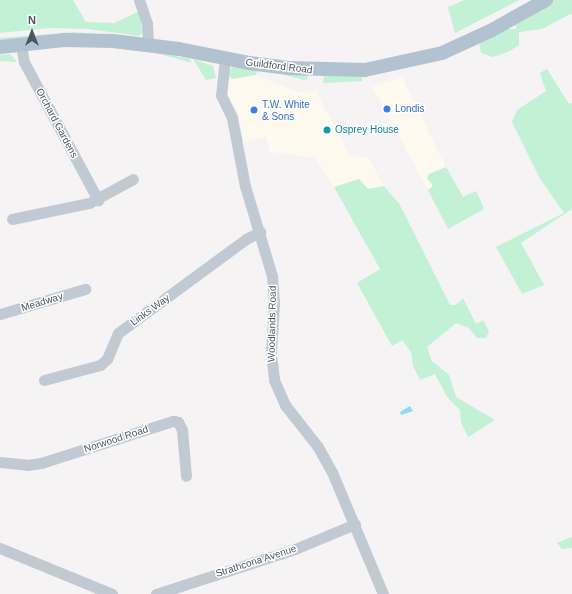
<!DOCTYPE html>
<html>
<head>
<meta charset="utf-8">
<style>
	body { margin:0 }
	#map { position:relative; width:572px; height:594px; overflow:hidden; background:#f5f3f3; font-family:Arial,sans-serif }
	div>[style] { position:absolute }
	.commercial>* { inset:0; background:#fdf9ef }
	.green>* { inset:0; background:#c3f1d5 }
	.water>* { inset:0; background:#90daee }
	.minor>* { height:11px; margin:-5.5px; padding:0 5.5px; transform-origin:5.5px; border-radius:5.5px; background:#c1cad2 }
	.major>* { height:14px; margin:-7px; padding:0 7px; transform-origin:7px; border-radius:7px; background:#b3c2d1 }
	.dots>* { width:11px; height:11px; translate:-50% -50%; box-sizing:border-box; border:2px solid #fff; border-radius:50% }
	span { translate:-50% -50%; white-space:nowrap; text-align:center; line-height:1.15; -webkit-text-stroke:3px #fff; paint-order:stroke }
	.street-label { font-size:10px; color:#4a5661 }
	.shop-label { font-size:10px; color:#366cbe }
	.left { translate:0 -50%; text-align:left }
	.culture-label { font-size:10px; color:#0d838f }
	.north { position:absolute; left:12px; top:12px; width:40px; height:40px; -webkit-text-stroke:3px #fff; paint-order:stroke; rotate:0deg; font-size:11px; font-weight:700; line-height:16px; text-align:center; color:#4a5661 }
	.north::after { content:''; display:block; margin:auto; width:14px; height:18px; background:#4a5661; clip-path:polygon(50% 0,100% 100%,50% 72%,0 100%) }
</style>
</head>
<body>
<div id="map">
	<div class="commercial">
		<div style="clip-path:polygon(256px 75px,298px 92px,316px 91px,350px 156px,368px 157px,384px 186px,368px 189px,359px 179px,334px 187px,315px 158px,270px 152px,266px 137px,244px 143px,237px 109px,227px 100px,224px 93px,227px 80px)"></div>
		<div style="clip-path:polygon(402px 77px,446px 167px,429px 174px,433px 187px,428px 190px,372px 87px)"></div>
	</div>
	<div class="green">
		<div style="clip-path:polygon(0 0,73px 0,86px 22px,114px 23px,140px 11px,142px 33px,139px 36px,88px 29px,50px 28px,0 33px)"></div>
		<div style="clip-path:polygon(464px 0,519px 0,455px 33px,448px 7px)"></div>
		<div style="clip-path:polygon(554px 0,572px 0,572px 13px,542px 29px,519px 32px,519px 45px,510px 51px,493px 57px,481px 53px,479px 42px,504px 29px,517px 29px,515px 24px)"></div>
		<div style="clip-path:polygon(73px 32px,137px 37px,0 42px,0 38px)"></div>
		<div style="clip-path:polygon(156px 53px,189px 58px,192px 63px)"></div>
		<div style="clip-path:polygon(10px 54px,17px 62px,0 61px,0 55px)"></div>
		<div style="clip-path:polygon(193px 59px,213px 66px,216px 78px,206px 80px)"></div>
		<div style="clip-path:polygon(236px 66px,257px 70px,256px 75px,232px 79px,228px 74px,232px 67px)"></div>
		<div style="clip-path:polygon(547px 69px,569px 104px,572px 103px,572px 209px,521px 243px,544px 285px,522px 294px,496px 247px,564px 213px,539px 177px,512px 122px,517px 110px,546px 91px,540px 73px)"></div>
		<div style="clip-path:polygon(278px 73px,306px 75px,308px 77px,307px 80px,303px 80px)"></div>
		<div style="clip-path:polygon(324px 75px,362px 75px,362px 81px,323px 83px)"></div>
		<div style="clip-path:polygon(446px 167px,463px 197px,476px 191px,484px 209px,448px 229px,428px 190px,433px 186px,427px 178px,429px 174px)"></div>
		<div style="clip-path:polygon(359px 179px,368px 189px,384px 186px,400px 205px,450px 305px,456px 305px,463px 298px,476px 324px,483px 320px,489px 331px,486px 338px,477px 338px,469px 328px,456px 323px,427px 347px,432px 361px,449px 375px,456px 397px,495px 420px,468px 437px,461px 422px,460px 410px,447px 397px,435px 374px,420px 380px,413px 366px,411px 352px,402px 340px,392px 346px,357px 283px,380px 269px,334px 187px)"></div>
		<div style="clip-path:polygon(572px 537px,572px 548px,562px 549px,557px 543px)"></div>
	</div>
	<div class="water">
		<div style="clip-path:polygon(410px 406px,413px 411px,401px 415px,400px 412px)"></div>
	</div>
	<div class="minor">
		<div style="left:139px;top:0;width:24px;rotate:71deg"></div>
		<div style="left:147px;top:23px;width:22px;rotate:87deg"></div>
		<div style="left:21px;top:44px;width:18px;rotate:81deg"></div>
		<div style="left:24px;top:62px;width:157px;rotate:61.8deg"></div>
		<div style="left:225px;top:58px;width:37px;rotate:96deg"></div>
		<div style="left:221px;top:95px;width:25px;rotate:64deg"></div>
		<div style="left:232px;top:118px;width:69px;rotate:79.2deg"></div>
		<div style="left:245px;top:186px;width:94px;rotate:73.3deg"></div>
		<div style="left:272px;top:276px;width:27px;rotate:86deg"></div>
		<div style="left:274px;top:303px;width:51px;rotate:93.4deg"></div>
		<div style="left:271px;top:354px;width:26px;rotate:83deg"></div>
		<div style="left:274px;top:380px;width:27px;rotate:66deg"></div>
		<div style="left:285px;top:405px;width:53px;rotate:51.8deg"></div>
		<div style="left:318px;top:447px;width:29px;rotate:61deg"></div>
		<div style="left:332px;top:472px;width:132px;rotate:67.3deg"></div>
		<div style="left:12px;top:219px;width:79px;rotate:-11.7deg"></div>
		<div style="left:89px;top:203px;width:50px;rotate:-28.6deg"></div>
		<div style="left:0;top:314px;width:89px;rotate:-16.4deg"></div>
		<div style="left:44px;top:380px;width:58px;rotate:-15deg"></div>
		<div style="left:100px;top:365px;width:9px;rotate:-41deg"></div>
		<div style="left:107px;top:359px;width:28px;rotate:-67deg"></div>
		<div style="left:118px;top:333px;width:159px;rotate:-36.3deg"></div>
		<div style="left:246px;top:239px;width:16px;rotate:-27deg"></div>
		<div style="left:0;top:462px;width:27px;rotate:6deg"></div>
		<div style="left:27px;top:465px;width:14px;rotate:-8deg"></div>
		<div style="left:41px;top:463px;width:139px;rotate:-17.7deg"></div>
		<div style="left:173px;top:421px;width:5px;rotate:11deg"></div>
		<div style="left:178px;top:422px;width:9px;rotate:63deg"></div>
		<div style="left:182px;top:430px;width:46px;rotate:85deg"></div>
		<div style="left:0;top:548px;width:121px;rotate:22.3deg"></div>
		<div style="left:156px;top:594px;width:146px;rotate:-17.9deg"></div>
		<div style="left:295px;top:549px;width:65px;rotate:-22.6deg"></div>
	</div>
	<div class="major">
		<div style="left:0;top:47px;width:64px;rotate:-6.2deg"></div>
		<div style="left:64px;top:40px;width:49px;rotate:1.2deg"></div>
		<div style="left:113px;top:41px;width:66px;rotate:6.9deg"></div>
		<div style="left:179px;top:49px;width:71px;rotate:11.3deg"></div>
		<div style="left:249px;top:63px;width:40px;rotate:7.1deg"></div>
		<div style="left:289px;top:68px;width:76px;rotate:1.5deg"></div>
		<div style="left:365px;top:70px;width:79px;rotate:-12.4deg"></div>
		<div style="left:442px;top:53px;width:55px;rotate:-24.7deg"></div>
		<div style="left:492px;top:30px;width:62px;rotate:-29.1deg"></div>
	</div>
	<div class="dots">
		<div style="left:387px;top:109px;background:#3f7fe0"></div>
		<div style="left:254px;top:110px;background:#3f7fe0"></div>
		<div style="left:327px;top:130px;background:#0f9aa8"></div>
	</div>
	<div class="street-label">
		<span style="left:279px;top:66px;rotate:7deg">Guildford Road</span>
		<span style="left:57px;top:123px;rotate:62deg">Orchard Gardens</span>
		<span style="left:42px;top:302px;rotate:-17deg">Meadway</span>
		<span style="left:150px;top:310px;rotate:-36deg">Links Way</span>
		<span style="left:272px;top:324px;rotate:-89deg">Woodlands Road</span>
		<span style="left:116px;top:439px;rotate:-18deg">Norwood Road</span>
		<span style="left:256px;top:561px;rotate:-18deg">Strathcona Avenue</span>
	</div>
	<div class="shop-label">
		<span class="left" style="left:262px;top:110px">T.W. White<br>&amp; Sons</span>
		<span class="left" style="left:395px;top:109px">Londis</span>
	</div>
	<div class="culture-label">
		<span class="left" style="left:335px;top:130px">Osprey House</span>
	</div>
	<div class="north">N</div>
</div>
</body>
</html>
